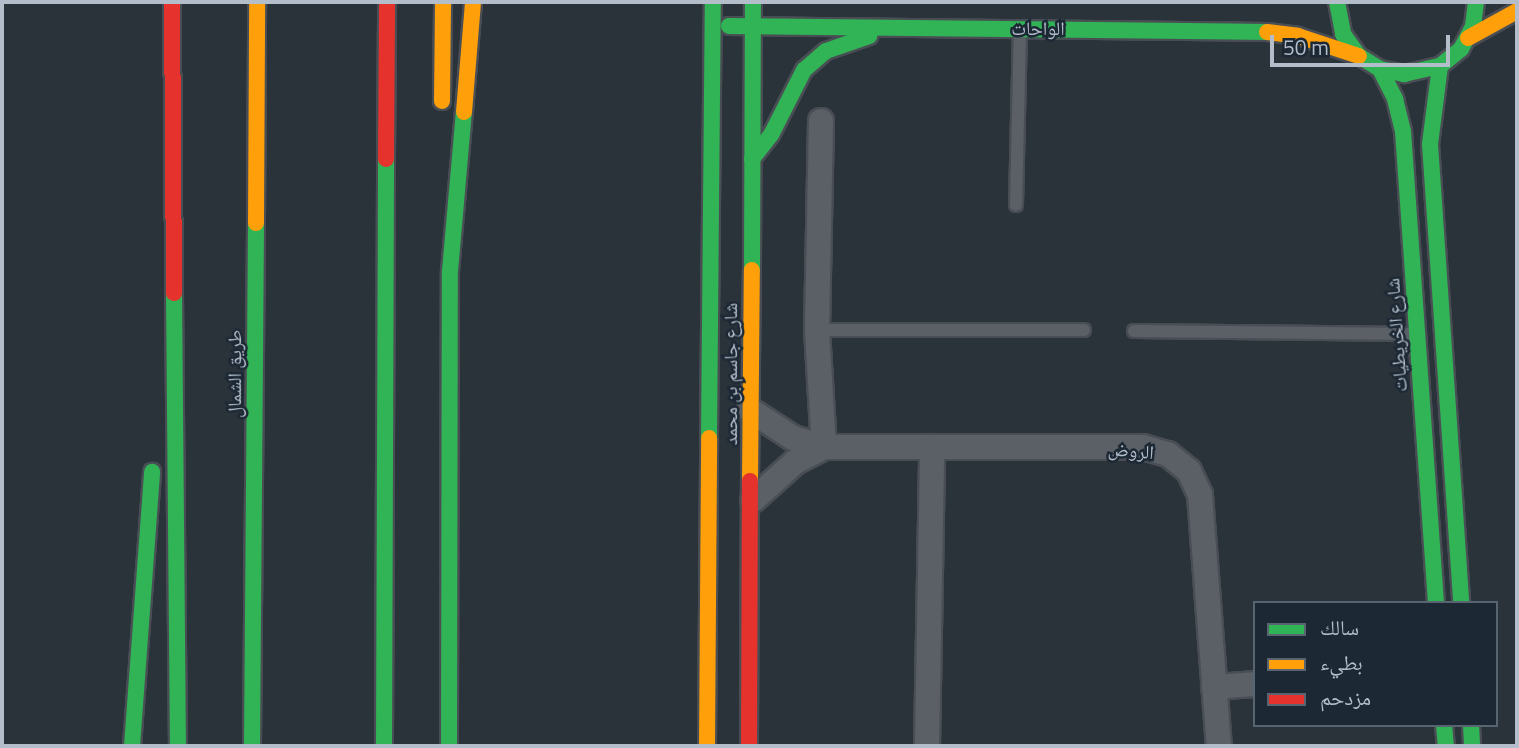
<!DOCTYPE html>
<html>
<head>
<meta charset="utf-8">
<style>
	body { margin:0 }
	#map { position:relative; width:1519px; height:748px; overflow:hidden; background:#2a323a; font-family:"Titillium Web","Noto Naskh Arabic",sans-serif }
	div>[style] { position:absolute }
	.roads { filter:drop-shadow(2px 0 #494e54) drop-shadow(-2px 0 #494e54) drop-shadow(0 2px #494e54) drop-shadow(0 -2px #494e54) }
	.lane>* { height:12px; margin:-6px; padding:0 6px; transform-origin:6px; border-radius:6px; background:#5b6067 }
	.street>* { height:24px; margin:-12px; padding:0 12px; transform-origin:12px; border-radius:12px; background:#5b6067 }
	.fast>* { height:16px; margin:-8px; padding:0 8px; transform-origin:8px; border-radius:8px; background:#30b455 }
	.slow>* { height:16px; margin:-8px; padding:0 8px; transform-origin:8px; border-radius:8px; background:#ff9f0a }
	.jam>* { height:16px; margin:-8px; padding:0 8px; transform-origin:8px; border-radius:8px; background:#e5322d }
	span { translate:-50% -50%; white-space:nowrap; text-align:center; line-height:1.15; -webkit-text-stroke:5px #1d2835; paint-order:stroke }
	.street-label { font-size:19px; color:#b4becb }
	.frame { position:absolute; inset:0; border:4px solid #b4becb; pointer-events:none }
	.legend { position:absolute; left:1253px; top:601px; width:245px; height:126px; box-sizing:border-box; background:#1d2835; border:2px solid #596471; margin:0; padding:9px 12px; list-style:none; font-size:21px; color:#b4becb }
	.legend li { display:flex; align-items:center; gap:14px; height:35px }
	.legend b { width:35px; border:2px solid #596471 }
	.scale { position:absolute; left:1270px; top:35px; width:180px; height:32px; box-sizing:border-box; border:4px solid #b4becb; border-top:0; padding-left:9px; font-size:21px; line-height:24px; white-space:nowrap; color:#b4becb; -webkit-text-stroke:5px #1d2835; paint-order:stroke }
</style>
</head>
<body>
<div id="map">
	<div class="roads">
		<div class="lane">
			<div style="left:1016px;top:205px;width:177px;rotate:-88.7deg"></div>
			<div style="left:817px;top:330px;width:267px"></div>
			<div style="left:1134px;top:331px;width:280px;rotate:0.6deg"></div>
		</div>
		<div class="street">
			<div style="left:821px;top:121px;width:209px;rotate:91.1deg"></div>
			<div style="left:817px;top:330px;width:117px;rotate:86.6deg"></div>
			<div style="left:750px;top:410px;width:51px;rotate:33.1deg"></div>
			<div style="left:793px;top:438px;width:32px;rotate:16deg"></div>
			<div style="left:824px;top:447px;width:108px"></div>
			<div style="left:753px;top:500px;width:57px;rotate:-42.1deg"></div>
			<div style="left:795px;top:462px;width:33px;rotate:-27deg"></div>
			<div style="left:1214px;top:687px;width:41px;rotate:-4.2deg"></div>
			<div style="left:927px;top:746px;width:299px;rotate:-89deg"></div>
			<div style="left:932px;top:447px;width:211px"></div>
			<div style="left:1143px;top:447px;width:26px;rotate:16deg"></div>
			<div style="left:1168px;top:454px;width:27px;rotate:39deg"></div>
			<div style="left:1189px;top:471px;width:26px;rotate:65deg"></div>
			<div style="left:1200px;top:495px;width:252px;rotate:85.7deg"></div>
		</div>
		<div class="fast">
			<div style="left:1337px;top:2px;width:33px;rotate:79deg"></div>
			<div style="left:1343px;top:34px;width:27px;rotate:54deg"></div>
			<div style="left:1359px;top:56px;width:25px;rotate:32deg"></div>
			<div style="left:1380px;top:69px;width:25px;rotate:12deg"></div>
			<div style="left:1404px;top:74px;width:37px;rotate:-13deg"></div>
			<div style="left:1440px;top:66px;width:27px;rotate:-39deg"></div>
			<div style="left:1461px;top:49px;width:26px;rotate:-62deg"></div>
			<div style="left:1473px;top:26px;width:24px;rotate:-83deg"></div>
			<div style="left:729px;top:26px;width:538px;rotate:0.64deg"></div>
			<div style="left:1440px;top:66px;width:79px;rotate:97.3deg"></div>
			<div style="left:1430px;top:144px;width:460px;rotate:86.1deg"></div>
			<div style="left:1380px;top:69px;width:34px;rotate:63deg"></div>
			<div style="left:1395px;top:99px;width:33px;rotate:76deg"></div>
			<div style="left:1403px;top:131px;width:473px;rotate:86deg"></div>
			<div style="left:752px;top:159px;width:31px;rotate:-52deg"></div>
			<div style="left:771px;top:135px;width:73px;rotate:-63.1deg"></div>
			<div style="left:804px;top:70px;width:29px;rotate:-41deg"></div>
			<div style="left:826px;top:51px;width:46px;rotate:-19.2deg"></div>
			<div style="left:752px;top:270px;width:268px;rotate:-89.8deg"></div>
			<div style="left:174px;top:293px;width:453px;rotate:89.5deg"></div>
			<div style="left:709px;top:438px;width:436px;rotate:-89.5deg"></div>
			<div style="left:1444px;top:725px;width:21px;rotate:85deg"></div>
			<div style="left:1471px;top:725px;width:21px;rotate:87deg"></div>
			<div style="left:132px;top:746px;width:275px;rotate:-85.8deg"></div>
			<div style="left:252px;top:746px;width:523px;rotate:-89.56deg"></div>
			<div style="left:384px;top:746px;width:587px;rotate:-89.8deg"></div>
			<div style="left:449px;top:746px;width:475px;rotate:-89.9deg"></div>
			<div style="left:450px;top:271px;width:160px;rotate:-85deg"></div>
		</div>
		<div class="slow">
			<div style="left:1267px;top:32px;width:31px;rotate:7deg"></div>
			<div style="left:1298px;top:36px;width:64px;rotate:18.2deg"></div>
			<div style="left:1468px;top:38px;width:56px;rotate:-28.9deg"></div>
			<div style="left:442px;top:101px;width:99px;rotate:-89.4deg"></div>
			<div style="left:464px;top:112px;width:110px;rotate:-85.3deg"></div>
			<div style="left:256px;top:223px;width:221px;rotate:-89.7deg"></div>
			<div style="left:750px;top:481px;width:211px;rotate:-89.5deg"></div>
			<div style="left:707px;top:746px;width:308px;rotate:-89.6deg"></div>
		</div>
		<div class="jam">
			<div style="left:172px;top:2px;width:291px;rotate:89.6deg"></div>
			<div style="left:386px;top:159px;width:157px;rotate:-89.6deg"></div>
			<div style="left:749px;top:746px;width:265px;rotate:-89.8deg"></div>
		</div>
	</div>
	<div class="street-label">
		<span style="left:1038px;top:28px">الواحات</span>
		<span style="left:1396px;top:335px;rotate:-94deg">شارع الخريطيات</span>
		<span style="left:234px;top:374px;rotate:-90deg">طريق الشمال</span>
		<span style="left:730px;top:374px;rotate:-90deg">شارع جاسم بن محمد</span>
		<span style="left:1131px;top:450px;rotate:5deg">الروض</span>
	</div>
	<div class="frame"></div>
	<ul class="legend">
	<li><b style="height:9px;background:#30b455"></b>سالك</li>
	<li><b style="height:9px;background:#ff9f0a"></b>بطيء</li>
	<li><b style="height:9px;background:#e5322d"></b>مزدحم</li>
	</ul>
	<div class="scale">50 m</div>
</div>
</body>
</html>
